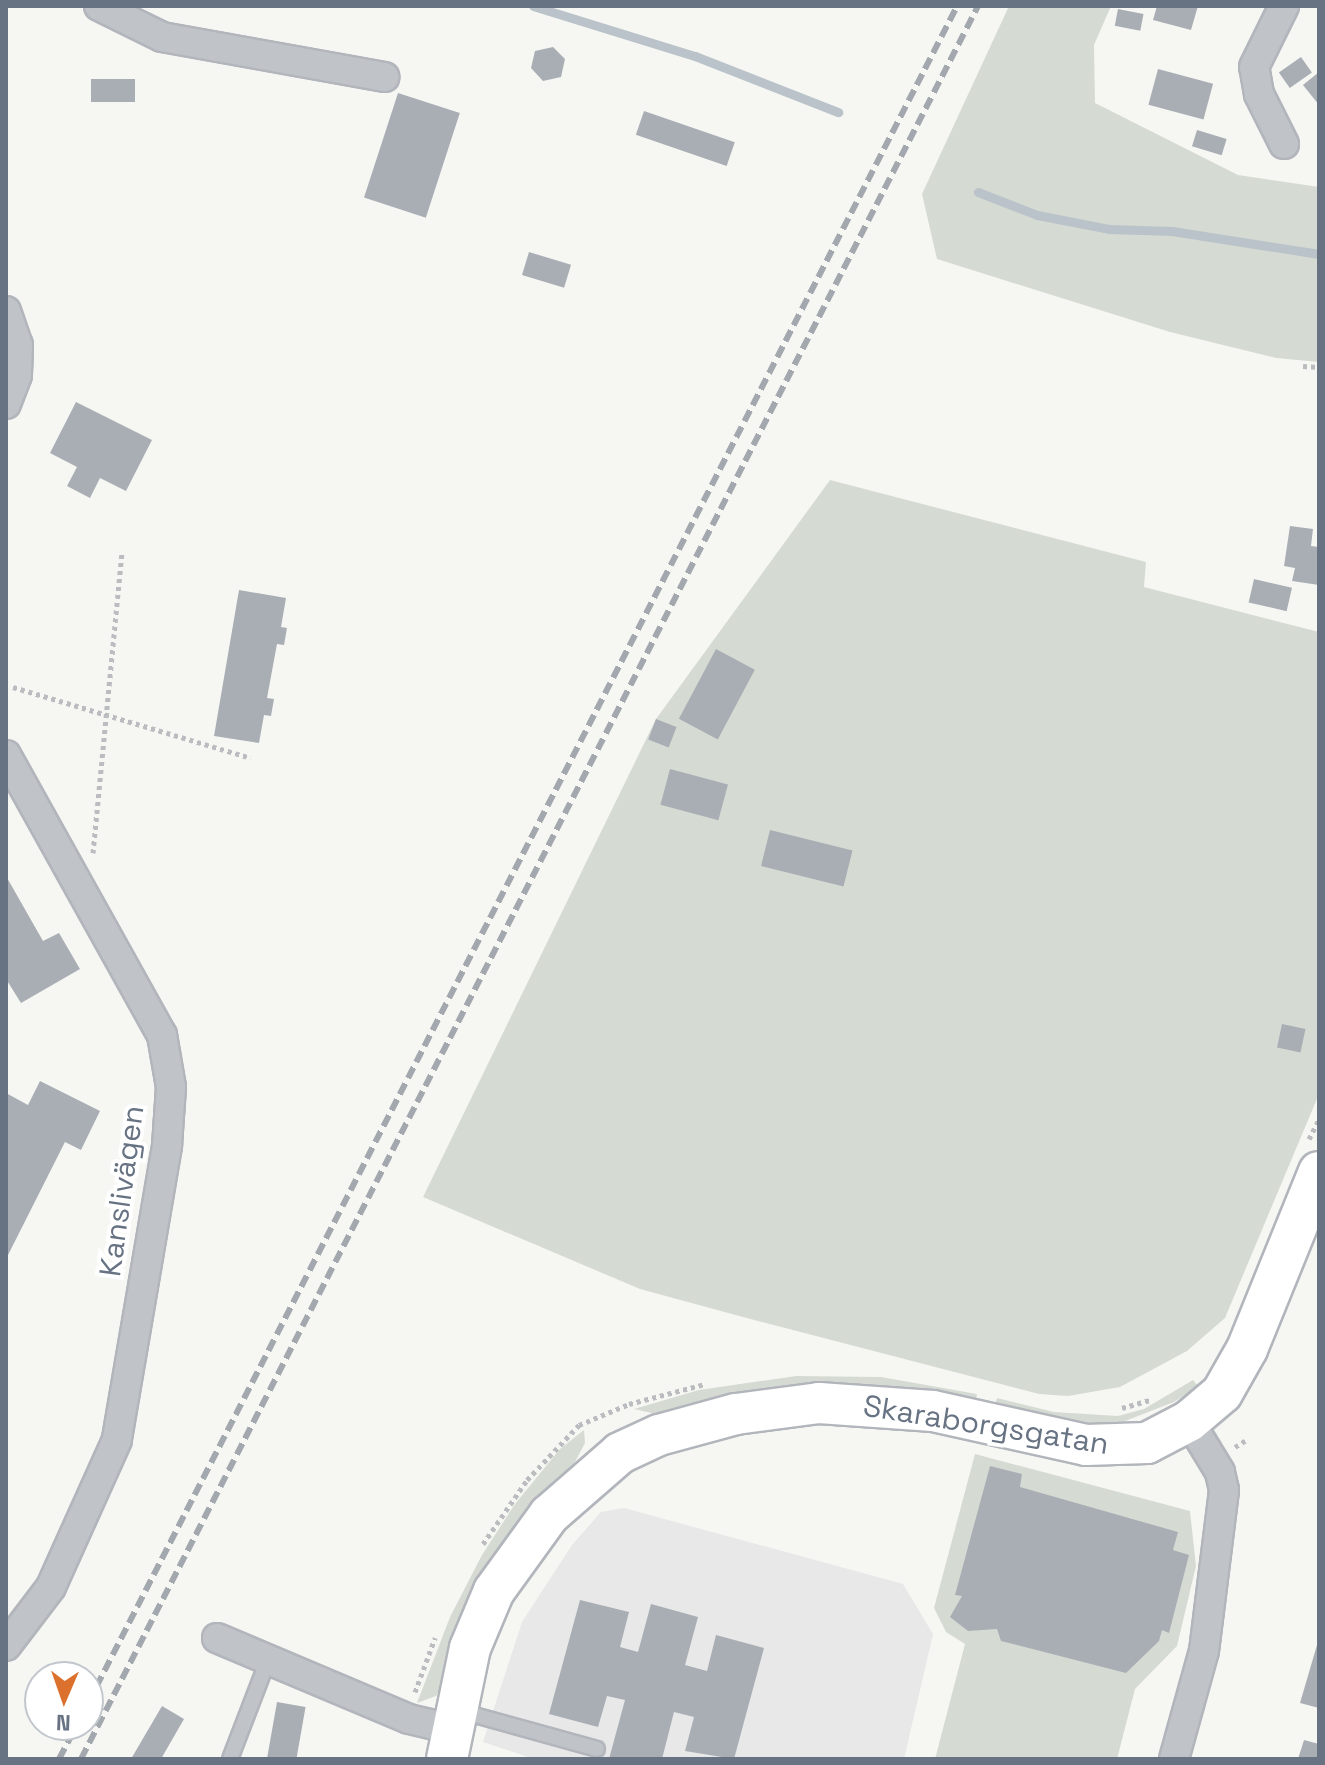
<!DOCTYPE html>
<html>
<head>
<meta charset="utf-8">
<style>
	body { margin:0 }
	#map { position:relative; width:1325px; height:1765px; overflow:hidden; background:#f6f7f3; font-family:"Space Grotesk",sans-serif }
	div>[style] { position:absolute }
	.built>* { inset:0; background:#e7e8e7 }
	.green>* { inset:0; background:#d5dbd3 }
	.stream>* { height:9px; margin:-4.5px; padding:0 4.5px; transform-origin:4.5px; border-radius:4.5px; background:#bac3c9 }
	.building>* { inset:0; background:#a9aeb5; transform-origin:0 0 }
	.path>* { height:5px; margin-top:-2.5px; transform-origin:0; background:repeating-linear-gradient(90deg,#babcbf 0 4px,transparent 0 8px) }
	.roads { filter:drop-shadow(2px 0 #b2b6bc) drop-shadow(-2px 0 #b2b6bc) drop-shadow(0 2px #b2b6bc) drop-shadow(0 -2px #b2b6bc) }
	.lane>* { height:14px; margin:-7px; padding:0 7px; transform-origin:7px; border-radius:7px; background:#c0c3c7 }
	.street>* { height:28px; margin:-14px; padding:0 14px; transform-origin:14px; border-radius:14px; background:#c0c3c7 }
	.secondary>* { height:40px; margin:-20px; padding:0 20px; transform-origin:20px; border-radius:20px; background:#fff }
	.rail>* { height:6px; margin-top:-3px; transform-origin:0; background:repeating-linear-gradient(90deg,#a3a7ae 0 12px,transparent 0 18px) }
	span { translate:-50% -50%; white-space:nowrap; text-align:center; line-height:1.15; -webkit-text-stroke:8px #fff; paint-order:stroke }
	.street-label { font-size:30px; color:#677283 }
	.frame { position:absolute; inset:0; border:8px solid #677283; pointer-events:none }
	.north { position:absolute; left:24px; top:1661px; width:80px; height:80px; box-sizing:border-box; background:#fff; border:2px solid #c2c7cd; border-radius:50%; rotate:182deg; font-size:22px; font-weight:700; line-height:32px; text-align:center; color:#677283 }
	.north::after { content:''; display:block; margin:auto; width:28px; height:36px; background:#dc712d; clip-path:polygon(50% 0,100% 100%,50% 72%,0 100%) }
</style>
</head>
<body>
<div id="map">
	<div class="built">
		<div style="clip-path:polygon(624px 1508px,903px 1584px,933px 1634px,904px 1759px,534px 1759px,483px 1742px,522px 1622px,572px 1545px,601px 1512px)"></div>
	</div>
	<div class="green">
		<div style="clip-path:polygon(1009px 6px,1111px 6px,1094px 45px,1095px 103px,1238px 175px,1319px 187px,1319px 362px,1276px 358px,1170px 332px,937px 259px,922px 194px)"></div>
		<div style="clip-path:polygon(830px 480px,1146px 562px,1144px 587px,1319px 632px,1319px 1094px,1225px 1318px,1187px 1351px,1120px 1387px,1068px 1396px,1039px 1394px,754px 1320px,640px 1289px,423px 1197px,656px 719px)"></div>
		<div style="clip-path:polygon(796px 1376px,881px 1377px,977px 1394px,976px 1400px,906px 1388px,825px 1385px,732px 1396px,660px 1415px,634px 1409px,699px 1390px)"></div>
		<div style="clip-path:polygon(1193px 1380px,1198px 1386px,1174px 1402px,1120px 1423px,1087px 1425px,995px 1405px,997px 1398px,1054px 1412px,1118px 1416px,1144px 1409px)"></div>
		<div style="clip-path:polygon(584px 1430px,585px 1443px,575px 1462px,521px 1516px,483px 1576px,443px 1685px,436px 1696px,417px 1703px,450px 1617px,482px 1555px,515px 1504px,560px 1449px)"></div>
		<div style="clip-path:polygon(975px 1454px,1190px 1511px,1196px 1566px,1177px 1646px,1135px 1689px,1117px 1759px,935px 1759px,965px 1644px,946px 1632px,934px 1608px)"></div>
	</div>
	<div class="stream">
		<div style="left:533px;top:6px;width:170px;rotate:17.2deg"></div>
		<div style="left:695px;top:56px;width:154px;rotate:21.4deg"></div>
		<div style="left:978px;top:192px;width:63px;rotate:21.3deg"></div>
		<div style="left:1037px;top:215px;width:73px;rotate:11deg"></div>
		<div style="left:1109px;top:229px;width:63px;rotate:1.8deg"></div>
		<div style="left:1172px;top:231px;width:149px;rotate:8.9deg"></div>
	</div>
	<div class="building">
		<div style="clip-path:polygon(1157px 6px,1198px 6px,1191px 30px,1153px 20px)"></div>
		<div style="left:1118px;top:9px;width:26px;height:17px;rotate:11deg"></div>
		<div style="clip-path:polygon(553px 47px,565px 59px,561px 77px,543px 81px,531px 68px,535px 51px)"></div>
		<div style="left:1301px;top:57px;width:19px;height:27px;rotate:55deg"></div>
		<div style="left:1158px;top:69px;width:57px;height:37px;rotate:15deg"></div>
		<div style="clip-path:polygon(1319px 72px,1319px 105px,1303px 85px)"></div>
		<div style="left:91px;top:79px;width:44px;height:23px"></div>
		<div style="left:398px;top:93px;width:65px;height:110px;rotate:18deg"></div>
		<div style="left:644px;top:111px;width:96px;height:25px;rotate:19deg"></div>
		<div style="left:1197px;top:130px;width:31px;height:17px;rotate:17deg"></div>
		<div style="left:529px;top:252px;width:44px;height:24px;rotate:17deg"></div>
		<div style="clip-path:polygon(76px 402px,152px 440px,126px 491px,100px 478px,90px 498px,67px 486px,77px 467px,50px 453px)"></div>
		<div style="clip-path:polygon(1290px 526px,1313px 529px,1311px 546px,1319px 547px,1319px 585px,1292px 581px,1295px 568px,1284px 566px)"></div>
		<div style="left:1254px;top:579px;width:39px;height:24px;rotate:13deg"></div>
		<div style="clip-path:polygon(239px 590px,286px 598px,281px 627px,287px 628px,284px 645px,277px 644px,267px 698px,274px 699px,271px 716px,264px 715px,259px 743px,214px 736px)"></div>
		<div style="left:716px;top:649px;width:44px;height:79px;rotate:28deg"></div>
		<div style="left:656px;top:719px;width:22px;height:22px;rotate:21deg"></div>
		<div style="left:670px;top:769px;width:60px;height:37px;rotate:15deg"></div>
		<div style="left:770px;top:830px;width:85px;height:37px;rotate:14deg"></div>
		<div style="clip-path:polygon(6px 876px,43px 941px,59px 933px,80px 969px,21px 1003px,6px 979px)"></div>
		<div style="left:1282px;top:1024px;width:24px;height:24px;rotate:12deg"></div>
		<div style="clip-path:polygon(40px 1081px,100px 1111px,81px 1150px,65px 1142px,6px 1259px,6px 1093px,28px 1105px)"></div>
		<div style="clip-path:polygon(990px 1466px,1022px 1474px,1020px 1487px,1178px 1532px,1173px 1550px,1189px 1555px,1169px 1633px,1162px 1630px,1159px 1641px,1126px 1673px,1001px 1641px,997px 1629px,968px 1631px,950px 1617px,962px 1596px,955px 1595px)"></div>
		<div style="clip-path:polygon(580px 1600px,629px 1612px,620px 1647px,638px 1652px,651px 1604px,698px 1617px,685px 1665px,707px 1671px,716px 1635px,764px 1648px,734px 1759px,685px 1751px,694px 1717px,674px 1712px,662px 1759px,609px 1759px,625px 1700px,607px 1696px,598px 1727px,549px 1714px)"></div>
		<div style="clip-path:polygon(1317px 1645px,1319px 1645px,1319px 1708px,1300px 1703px)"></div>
		<div style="left:277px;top:1702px;width:29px;height:58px;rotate:10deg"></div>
		<div style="clip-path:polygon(162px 1706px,184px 1719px,161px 1759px,131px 1759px)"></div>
		<div style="clip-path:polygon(1304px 1740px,1319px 1744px,1319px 1759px,1298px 1759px)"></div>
	</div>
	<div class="path">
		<div style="left:1303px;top:366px;width:16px;rotate:4deg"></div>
		<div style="left:13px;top:687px;width:248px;rotate:16.6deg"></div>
		<div style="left:93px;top:853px;width:302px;rotate:-84.5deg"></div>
		<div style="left:1309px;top:1139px;width:22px;rotate:-63deg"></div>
		<div style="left:1122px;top:1408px;width:29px;rotate:-16deg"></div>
		<div style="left:1235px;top:1447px;width:15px;rotate:-32deg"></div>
		<div style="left:483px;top:1544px;width:78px;rotate:-55.5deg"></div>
		<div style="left:527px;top:1480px;width:76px;rotate:-46.6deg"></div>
		<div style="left:579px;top:1425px;width:54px;rotate:-22.8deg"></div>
		<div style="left:629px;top:1404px;width:79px;rotate:-14.7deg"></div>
		<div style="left:415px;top:1692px;width:58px;rotate:-69.7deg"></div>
	</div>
	<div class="roads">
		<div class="lane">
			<div style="left:460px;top:1711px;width:142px;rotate:15.5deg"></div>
			<div style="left:230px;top:1759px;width:106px;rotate:-69deg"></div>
		</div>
		<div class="street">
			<div style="left:99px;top:6px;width:70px;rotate:26.2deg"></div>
			<div style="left:162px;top:37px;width:226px;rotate:10.2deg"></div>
			<div style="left:1284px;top:144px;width:56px;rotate:-116.6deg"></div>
			<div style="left:1259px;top:94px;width:27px;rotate:-100deg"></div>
			<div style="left:1254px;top:67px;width:68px;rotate:-63.8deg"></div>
			<div style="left:6px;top:311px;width:36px;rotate:71deg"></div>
			<div style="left:18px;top:345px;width:30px;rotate:92deg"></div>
			<div style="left:17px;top:375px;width:31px;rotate:111deg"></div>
			<div style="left:6px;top:755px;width:321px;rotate:60.9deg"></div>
			<div style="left:162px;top:1035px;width:53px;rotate:80.2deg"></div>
			<div style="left:171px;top:1087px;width:59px;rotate:93.9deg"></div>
			<div style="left:167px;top:1146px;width:298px;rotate:99.7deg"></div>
			<div style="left:117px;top:1440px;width:161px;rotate:114.2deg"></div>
			<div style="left:51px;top:1587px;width:74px;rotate:127.3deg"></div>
			<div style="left:217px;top:1638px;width:208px;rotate:22.9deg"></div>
			<div style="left:409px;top:1719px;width:43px;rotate:13.4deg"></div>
			<div style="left:1174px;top:1759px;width:112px;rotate:-74.5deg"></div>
			<div style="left:1204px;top:1651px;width:162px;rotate:-82.9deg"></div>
			<div style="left:1224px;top:1490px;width:18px;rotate:-103deg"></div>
			<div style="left:1220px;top:1472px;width:60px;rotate:-121.3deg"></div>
		</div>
		<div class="secondary">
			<div style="left:447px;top:1759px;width:113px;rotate:-78.3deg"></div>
			<div style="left:470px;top:1648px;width:62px;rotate:-67.2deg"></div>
			<div style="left:494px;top:1591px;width:94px;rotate:-54.1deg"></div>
			<div style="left:549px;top:1515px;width:94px;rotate:-41.1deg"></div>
			<div style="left:620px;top:1453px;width:43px;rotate:-24.8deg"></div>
			<div style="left:659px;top:1435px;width:80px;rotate:-15.3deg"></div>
			<div style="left:736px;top:1414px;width:84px;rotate:-7.5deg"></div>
			<div style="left:819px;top:1403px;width:114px;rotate:4deg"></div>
			<div style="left:933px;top:1411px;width:157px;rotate:12.5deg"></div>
			<div style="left:1086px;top:1445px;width:61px;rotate:-1.9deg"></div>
			<div style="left:1147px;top:1443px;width:47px;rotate:-27.6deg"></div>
			<div style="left:1189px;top:1421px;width:43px;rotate:-40.3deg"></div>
			<div style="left:1222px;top:1393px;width:51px;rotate:-60.4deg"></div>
			<div style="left:1247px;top:1349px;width:191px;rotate:-67.9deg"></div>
		</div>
	</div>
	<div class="rail">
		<div style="left:88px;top:1703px;width:1907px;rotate:-62.88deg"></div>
		<div style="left:59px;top:1759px;width:38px;rotate:-62deg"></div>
		<div style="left:81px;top:1759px;width:1969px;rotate:-62.9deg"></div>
	</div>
	<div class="street-label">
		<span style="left:122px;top:1191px;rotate:-82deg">Kanslivägen</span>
		<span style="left:986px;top:1425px;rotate:9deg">Skaraborgsgatan</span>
	</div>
	<div class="frame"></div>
	<div class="north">N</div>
</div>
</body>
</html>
